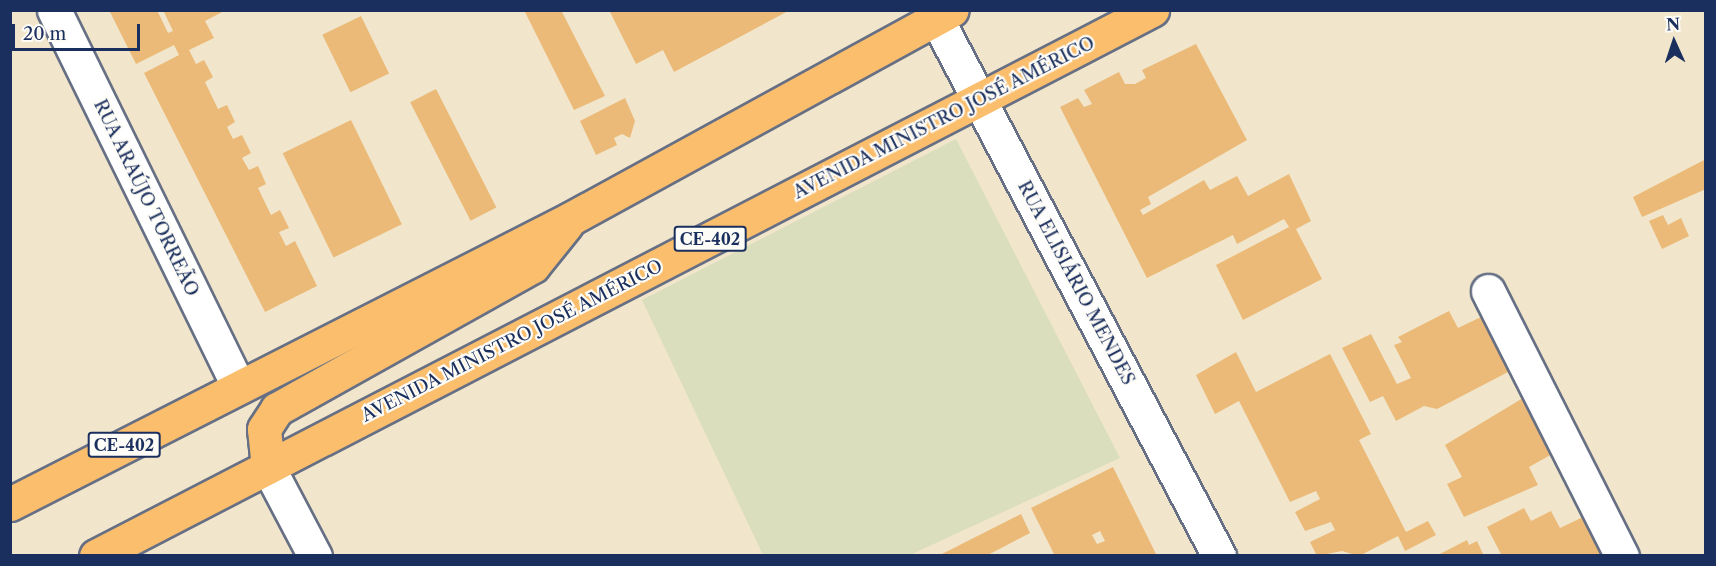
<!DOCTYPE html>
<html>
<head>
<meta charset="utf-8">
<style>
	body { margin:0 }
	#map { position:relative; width:1716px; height:566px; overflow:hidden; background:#f1e6cb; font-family:"Libre Caslon Text",serif }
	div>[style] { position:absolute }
	.built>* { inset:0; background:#dbdebc }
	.building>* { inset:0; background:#ebba78; transform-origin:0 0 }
	.roads { filter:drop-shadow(2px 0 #666f84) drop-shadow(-2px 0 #666f84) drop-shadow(0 2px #666f84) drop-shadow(0 -2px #666f84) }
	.street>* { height:33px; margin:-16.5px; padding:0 16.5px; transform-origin:16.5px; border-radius:16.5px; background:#fff }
	.primary>* { height:33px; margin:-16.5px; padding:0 16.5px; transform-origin:16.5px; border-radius:16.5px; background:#fabe6d }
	span { translate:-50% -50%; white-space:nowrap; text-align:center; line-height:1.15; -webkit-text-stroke:4.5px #fdfcf7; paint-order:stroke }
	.shield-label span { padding:2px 4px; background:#fdfcf7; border:2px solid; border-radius:4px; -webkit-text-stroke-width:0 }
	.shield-label { font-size:16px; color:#1b2f5e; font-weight:700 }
	.street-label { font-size:18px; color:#1b2f5e }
	.frame { position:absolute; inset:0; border:12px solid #1b2f5e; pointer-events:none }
	.north { position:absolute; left:1644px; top:12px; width:60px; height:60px; -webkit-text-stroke:4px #fdfcf7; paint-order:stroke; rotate:357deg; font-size:16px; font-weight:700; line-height:24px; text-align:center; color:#1b2f5e }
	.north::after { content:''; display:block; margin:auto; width:21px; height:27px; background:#1b2f5e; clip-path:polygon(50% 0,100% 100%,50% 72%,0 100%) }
	.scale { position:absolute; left:12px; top:24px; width:128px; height:27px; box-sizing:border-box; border:3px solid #1b2f5e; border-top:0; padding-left:8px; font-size:18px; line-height:21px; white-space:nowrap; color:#1b2f5e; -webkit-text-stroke:4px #fdfcf7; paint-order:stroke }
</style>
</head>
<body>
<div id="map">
	<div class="built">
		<div style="clip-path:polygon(956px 139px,1120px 458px,910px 555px,763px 555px,642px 300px)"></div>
	</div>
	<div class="building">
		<div style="clip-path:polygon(109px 10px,157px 10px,168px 33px,173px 31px,163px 10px,226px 10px,205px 21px,214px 38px,189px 50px,196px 64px,204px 60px,213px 77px,205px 82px,218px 109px,227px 105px,235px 122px,227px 127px,233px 139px,242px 135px,251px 153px,242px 158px,249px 170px,258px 166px,266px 184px,258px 188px,271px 215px,280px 210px,289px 228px,279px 232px,286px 246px,295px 241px,317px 286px,265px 312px,144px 73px,179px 55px,174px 45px,136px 64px)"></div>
		<div style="clip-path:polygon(524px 10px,561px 10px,605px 96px,574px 110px)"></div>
		<div style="clip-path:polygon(609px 10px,790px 10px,674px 72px,663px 50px,636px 64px)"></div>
		<div style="left:361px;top:16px;width:64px;height:43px;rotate:64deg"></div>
		<div style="clip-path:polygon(1196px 44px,1247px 140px,1148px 197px,1151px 204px,1140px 210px,1143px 215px,1204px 180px,1210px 190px,1237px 176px,1248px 196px,1289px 174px,1311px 221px,1296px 229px,1322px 279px,1243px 320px,1216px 265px,1289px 227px,1284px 219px,1237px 244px,1233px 235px,1147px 278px,1060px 107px,1078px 98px,1084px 107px,1092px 104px,1084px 90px,1119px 72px,1125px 84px,1135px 84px,1146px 78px,1142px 70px)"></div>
		<div style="left:436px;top:89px;width:133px;height:29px;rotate:63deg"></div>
		<div style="clip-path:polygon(625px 98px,635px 121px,630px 138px,622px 134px,614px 138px,617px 145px,596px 155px,580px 121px)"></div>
		<div style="left:351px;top:120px;width:116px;height:76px;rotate:64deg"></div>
		<div style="clip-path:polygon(1706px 159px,1706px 189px,1642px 217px,1633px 197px)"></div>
		<div style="clip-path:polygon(1663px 215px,1668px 225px,1681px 218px,1689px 236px,1662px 249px,1649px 221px)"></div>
		<div style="clip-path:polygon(1449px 311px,1458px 328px,1483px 316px,1510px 371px,1437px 409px,1424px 406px,1396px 421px,1383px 396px,1370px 402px,1342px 348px,1371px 334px,1397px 384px,1411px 378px,1394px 345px,1402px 342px,1398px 337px)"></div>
		<div style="clip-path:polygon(1236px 352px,1256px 392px,1330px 354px,1371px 434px,1359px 440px,1406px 532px,1428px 521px,1436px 535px,1405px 551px,1398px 536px,1359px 556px,1342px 551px,1317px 556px,1310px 542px,1335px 530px,1331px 522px,1305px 531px,1295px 512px,1320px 499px,1316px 491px,1290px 502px,1239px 401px,1215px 414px,1196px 375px)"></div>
		<div style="clip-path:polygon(1523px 398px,1554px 453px,1529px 467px,1538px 485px,1464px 517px,1447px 484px,1462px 477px,1445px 445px)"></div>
		<div style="clip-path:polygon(evenodd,1113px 467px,1157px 556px,1055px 556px,1031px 508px,1113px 467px,1100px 531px,1105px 541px,1097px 544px,1092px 535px,1100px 531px)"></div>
		<div style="clip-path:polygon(1524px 508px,1531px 521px,1551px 511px,1560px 528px,1585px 516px,1604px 554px,1502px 556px,1487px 527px)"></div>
		<div style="clip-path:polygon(1021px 514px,1030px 533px,986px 556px,938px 556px)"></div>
		<div style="clip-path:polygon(1467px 540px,1469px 545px,1477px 541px,1484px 556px,1436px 556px)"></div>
	</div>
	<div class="roads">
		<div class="street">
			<div style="left:54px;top:10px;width:419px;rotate:63.9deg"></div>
			<div style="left:932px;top:10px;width:617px;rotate:62.27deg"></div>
			<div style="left:1488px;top:291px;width:297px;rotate:63.2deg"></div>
			<div style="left:268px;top:467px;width:101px;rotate:62.2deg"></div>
		</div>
		<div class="primary">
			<div style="left:268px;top:467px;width:38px;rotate:-96deg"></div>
			<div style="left:264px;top:429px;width:24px;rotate:-57deg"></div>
			<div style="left:277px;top:409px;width:293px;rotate:-29.2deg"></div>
			<div style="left:533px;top:266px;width:53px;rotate:-51.2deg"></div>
			<div style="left:10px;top:504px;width:628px;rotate:-26.97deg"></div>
			<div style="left:570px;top:219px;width:435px;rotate:-28.7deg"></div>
			<div style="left:96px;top:556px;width:1189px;rotate:-27.34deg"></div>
		</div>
	</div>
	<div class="shield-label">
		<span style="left:710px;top:239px">CE-402</span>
		<span style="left:124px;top:445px">CE-402</span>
	</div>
	<div class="street-label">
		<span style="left:944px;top:118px;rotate:-27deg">AVENIDA MINISTRO JOSÉ AMÉRICO</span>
		<span style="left:146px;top:198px;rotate:64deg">RUA ARAÚJO TORREÃO</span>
		<span style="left:1076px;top:283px;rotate:62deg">RUA ELISIÁRIO MENDES</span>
		<span style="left:512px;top:341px;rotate:-27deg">AVENIDA MINISTRO JOSÉ AMÉRICO</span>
	</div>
	<div class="frame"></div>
	<div class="north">N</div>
	<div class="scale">20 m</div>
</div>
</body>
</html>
